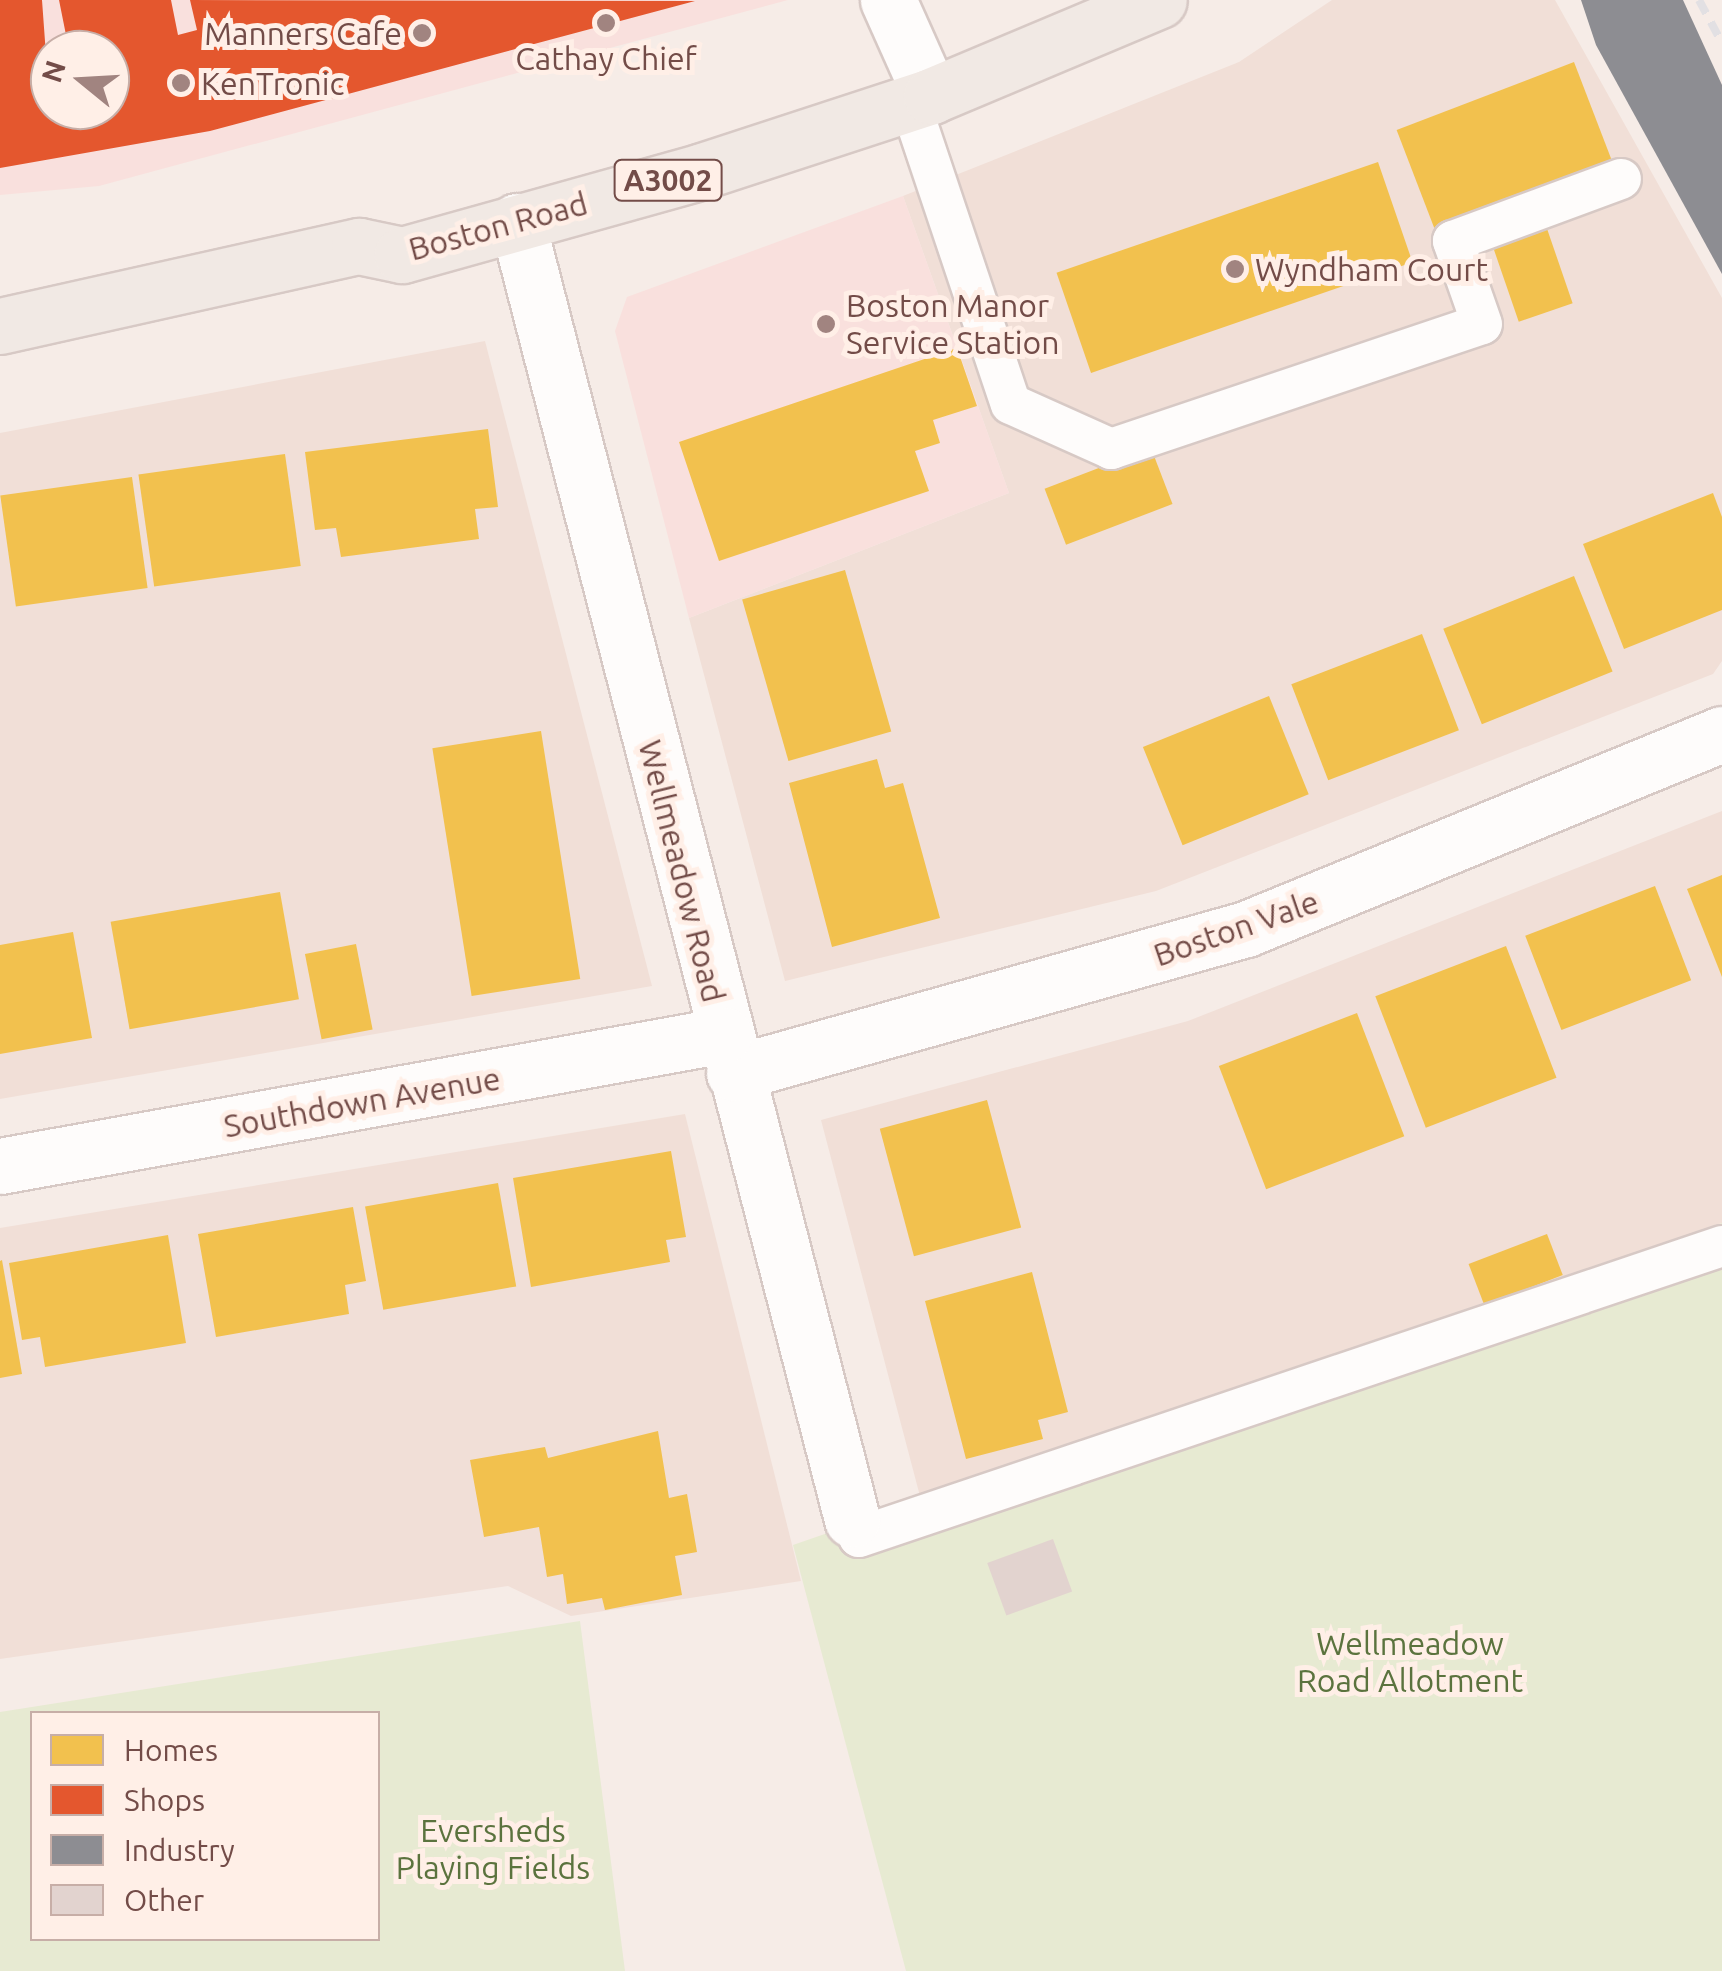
<!DOCTYPE html>
<html>
<head>
<meta charset="utf-8">
<style>
	body { margin:0 }
	#map { position:relative; width:1722px; height:1971px; overflow:hidden; background:#f6ece7; font-family:Ubuntu,sans-serif }
	div>[style] { position:absolute }
	.residential>* { inset:0; background:#f1dfd7 }
	.commercial>* { inset:0; background:#f9e0dd }
	.green>* { inset:0; background:#e7ead2 }
	.homes>* { inset:0; background:#f2c14e; transform-origin:0 0 }
	.shops>* { inset:0; background:#e4572e }
	.industry>* { inset:0; background:#8d8d92 }
	.building>* { inset:0; background:#e2d3cf; transform-origin:0 0 }
	.roads { filter:drop-shadow(2px 0 #d7c9c5) drop-shadow(-2px 0 #d7c9c5) drop-shadow(0 2px #d7c9c5) drop-shadow(0 -2px #d7c9c5) }
	.lane>* { height:40px; margin:-20px; padding:0 20px; transform-origin:20px; border-radius:20px; background:#fefcfb }
	.street>* { height:55px; margin:-27.5px; padding:0 27.5px; transform-origin:27.5px; border-radius:27.5px; background:#fefcfb }
	.primary>* { height:55px; margin:-27.5px; padding:0 27.5px; transform-origin:27.5px; border-radius:27.5px; background:#f1e9e4 }
	.rail>* { height:8px; margin-top:-4px; transform-origin:0; background:repeating-linear-gradient(90deg,#e2e0e3 0 15px,transparent 0 25px) }
	.dots>* { width:28px; height:28px; translate:-50% -50%; box-sizing:border-box; border:5px solid #ffefe7; border-radius:50% }
	span { translate:-50% -50%; white-space:nowrap; text-align:center; line-height:1.15; -webkit-text-stroke:10px #ffefe7; paint-order:stroke }
	.shield-label span { padding:2px 8px; background:#ffefe7; border:2px solid; border-radius:8px; -webkit-text-stroke-width:0 }
	.shield-label { font-size:30px; color:#734c48; font-weight:700 }
	.poi-label { font-size:32px; color:#734c48 }
	.right { translate:-100% -50%; text-align:right }
	.left { translate:0 -50%; text-align:left }
	.street-label { font-size:32px; color:#734c48 }
	.park-label { font-size:32px; color:#5b733e }
	.legend { position:absolute; left:30px; top:1711px; width:350px; height:230px; box-sizing:border-box; background:#ffefe7; border:2px solid #c7aea7; margin:0; padding:12px 18px; list-style:none; font-size:30px; color:#734c48 }
	.legend li { display:flex; align-items:center; gap:20px; height:50px }
	.legend b { width:50px; border:2px solid #c7aea7 }
	.north { position:absolute; left:30px; top:30px; width:100px; height:100px; box-sizing:border-box; background:#ffefe7; border:2px solid #c7aea7; border-radius:50%; rotate:288deg; font-size:28px; font-weight:700; line-height:40px; text-align:center; color:#734c48 }
	.north::after { content:''; display:block; margin:auto; width:35px; height:45px; background:#a18480; clip-path:polygon(50% 0,100% 100%,50% 72%,0 100%) }
</style>
</head>
<body>
<div id="map">
	<div class="residential">
		<div style="clip-path:polygon(1332px 0,1555px 0,1722px 298px,1722px 661px,1713px 674px,1156px 891px,785px 981px,689px 618px,1009px 493px,903px 196px,1239px 62px)"></div>
		<div style="clip-path:polygon(485px 341px,652px 986px,0 1099px,0 433px)"></div>
		<div style="clip-path:polygon(1722px 811px,1722px 1223px,921px 1500px,821px 1120px,1188px 1021px)"></div>
		<div style="clip-path:polygon(685px 1114px,801px 1581px,571px 1616px,508px 1586px,0 1659px,0 1228px)"></div>
	</div>
	<div class="commercial">
		<div style="clip-path:polygon(evenodd,0 0,788px 0,99px 186px,0 195px,0 0,50px 50px,110px 50px,110px 110px,50px 110px,50px 50px)"></div>
		<div style="clip-path:polygon(903px 196px,1009px 493px,689px 618px,615px 331px,627px 297px)"></div>
	</div>
	<div class="green">
		<div style="clip-path:polygon(1722px 1223px,1722px 1971px,906px 1971px,793px 1545px)"></div>
		<div style="clip-path:polygon(evenodd,580px 1621px,625px 1971px,0 1971px,0 1712px,580px 1621px,32px 1714px,378px 1714px,378px 1938px,32px 1938px,32px 1714px)"></div>
	</div>
	<div class="homes">
		<div style="left:1574px;top:62px;width:105px;height:190px;rotate:69deg"></div>
		<div style="left:1378px;top:162px;width:106px;height:340px;rotate:71deg"></div>
		<div style="left:1544px;top:220px;width:88px;height:57px;rotate:71deg"></div>
		<div style="clip-path:polygon(957px 348px,977px 406px,933px 420px,940px 443px,915px 451px,929px 491px,719px 561px,679px 442px)"></div>
		<div style="clip-path:polygon(488px 429px,498px 507px,475px 509px,479px 539px,341px 557px,336px 528px,315px 530px,305px 452px)"></div>
		<div style="left:1151px;top:448px;width:60px;height:114px;rotate:69deg"></div>
		<div style="left:285px;top:454px;width:113px;height:148px;rotate:82deg"></div>
		<div style="left:132px;top:477px;width:112px;height:133px;rotate:82deg"></div>
		<div style="clip-path:polygon(1713px 493px,1722px 517px,1722px 610px,1624px 649px,1583px 544px)"></div>
		<div style="left:845px;top:570px;width:168px;height:107px;rotate:74deg"></div>
		<div style="left:1574px;top:576px;width:103px;height:141px;rotate:68deg"></div>
		<div style="left:1422px;top:634px;width:103px;height:140px;rotate:69deg"></div>
		<div style="left:1269px;top:696px;width:106px;height:136px;rotate:68deg"></div>
		<div style="left:541px;top:731px;width:251px;height:110px;rotate:81deg"></div>
		<div style="clip-path:polygon(877px 759px,885px 788px,903px 783px,940px 918px,832px 947px,789px 783px)"></div>
		<div style="clip-path:polygon(1722px 875px,1722px 977px,1687px 889px)"></div>
		<div style="left:1655px;top:886px;width:101px;height:139px;rotate:69deg"></div>
		<div style="left:280px;top:892px;width:109px;height:172px;rotate:80deg"></div>
		<div style="clip-path:polygon(73px 932px,92px 1038px,0 1054px,0 945px)"></div>
		<div style="left:356px;top:944px;width:87px;height:52px;rotate:79deg"></div>
		<div style="left:1506px;top:946px;width:141px;height:140px;rotate:69deg"></div>
		<div style="left:1357px;top:1013px;width:132px;height:148px;rotate:69deg"></div>
		<div style="left:987px;top:1100px;width:132px;height:111px;rotate:75deg"></div>
		<div style="clip-path:polygon(671px 1151px,686px 1237px,666px 1240px,670px 1262px,531px 1287px,513px 1178px)"></div>
		<div style="left:498px;top:1183px;width:105px;height:135px;rotate:80deg"></div>
		<div style="clip-path:polygon(353px 1207px,366px 1281px,345px 1285px,349px 1314px,216px 1337px,198px 1234px)"></div>
		<div style="left:1547px;top:1234px;width:44px;height:84px;rotate:69deg"></div>
		<div style="clip-path:polygon(168px 1235px,186px 1343px,45px 1367px,40px 1337px,22px 1340px,9px 1263px)"></div>
		<div style="clip-path:polygon(2px 1260px,22px 1374px,0 1378px,0 1261px)"></div>
		<div style="clip-path:polygon(1032px 1272px,1068px 1412px,1038px 1420px,1043px 1439px,966px 1459px,925px 1301px)"></div>
		<div style="clip-path:polygon(658px 1431px,669px 1498px,687px 1494px,697px 1552px,675px 1556px,682px 1595px,605px 1610px,602px 1598px,567px 1604px,563px 1574px,547px 1577px,539px 1527px,484px 1537px,470px 1460px,545px 1447px,548px 1458px)"></div>
	</div>
	<div class="shops">
		<div style="clip-path:polygon(0 0,42px 0,50px 110px,110px 110px,110px 50px,69px 50px,59px 0,171px 0,178px 35px,197px 30px,190px 0,695px 1px,210px 131px,0 168px)"></div>
	</div>
	<div class="industry">
		<div style="clip-path:polygon(1581px 0,1683px 0,1722px 85px,1722px 274px,1596px 45px)"></div>
	</div>
	<div class="building">
		<div style="left:1053px;top:1539px;width:56px;height:70px;rotate:70deg"></div>
	</div>
	<div class="roads">
		<div class="lane">
			<div style="left:910px;top:103px;width:317px;rotate:71.5deg"></div>
			<div style="left:1011px;top:404px;width:110px;rotate:24.2deg"></div>
			<div style="left:1111px;top:449px;width:391px;rotate:-18.6deg"></div>
			<div style="left:1482px;top:324px;width:88px;rotate:-109.3deg"></div>
			<div style="left:1453px;top:241px;width:179px;rotate:-20.3deg"></div>
			<div style="left:852px;top:1519px;width:19px;rotate:69deg"></div>
			<div style="left:859px;top:1537px;width:911px;rotate:-18.63deg"></div>
		</div>
		<div class="street">
			<div style="left:888px;top:0;width:105px;rotate:65.9deg"></div>
			<div style="left:517px;top:221px;width:1341px;rotate:75.53deg"></div>
			<div style="left:734px;top:1073px;width:532px;rotate:-15.71deg"></div>
			<div style="left:1246px;top:929px;width:514px;rotate:-22.28deg"></div>
			<div style="left:0;top:1166px;width:736px;rotate:-10.26deg"></div>
		</div>
		<div class="primary">
			<div style="left:0;top:326px;width:368px;rotate:-12.6deg"></div>
			<div style="left:359px;top:246px;width:44px;rotate:11.8deg"></div>
			<div style="left:402px;top:255px;width:312px;rotate:-15.6deg"></div>
			<div style="left:702px;top:171px;width:241px;rotate:-18.1deg"></div>
			<div style="left:931px;top:96px;width:247px;rotate:-22.8deg"></div>
		</div>
	</div>
	<div class="rail">
		<div style="left:1699px;top:0;width:49px;rotate:61.9deg"></div>
	</div>
	<div class="dots">
		<div style="left:606px;top:23px;background:#a18480"></div>
		<div style="left:422px;top:33px;background:#a18480"></div>
		<div style="left:181px;top:83px;background:#a18480"></div>
		<div style="left:1235px;top:269px;background:#a18480"></div>
		<div style="left:826px;top:324px;background:#a18480"></div>
	</div>
	<div class="shield-label">
		<span style="left:668px;top:180px">A3002</span>
	</div>
	<div class="poi-label">
		<span class="right" style="left:402px;top:33px">Manners Cafe</span>
		<span style="left:606px;top:58px">Cathay Chief</span>
		<span class="left" style="left:201px;top:83px">KenTronic</span>
		<span class="left" style="left:1255px;top:269px">Wyndham Court</span>
		<span class="left" style="left:846px;top:324px">Boston Manor<br>Service Station</span>
	</div>
	<div class="street-label">
		<span style="left:498px;top:226px;rotate:-15deg">Boston Road</span>
		<span style="left:682px;top:871px;rotate:76deg">Wellmeadow Road</span>
		<span style="left:1236px;top:928px;rotate:-19deg">Boston Vale</span>
		<span style="left:362px;top:1102px;rotate:-10deg">Southdown Avenue</span>
	</div>
	<div class="park-label">
		<span style="left:1410px;top:1662px">Wellmeadow<br>Road Allotment</span>
		<span style="left:493px;top:1849px">Eversheds<br>Playing Fields</span>
	</div>
	<ul class="legend">
	<li><b style="height:28px;background:#f2c14e"></b>Homes</li>
	<li><b style="height:28px;background:#e4572e"></b>Shops</li>
	<li><b style="height:28px;background:#8d8d92"></b>Industry</li>
	<li><b style="height:28px;background:#e2d3cf"></b>Other</li>
	</ul>
	<div class="north">N</div>
</div>
</body>
</html>
